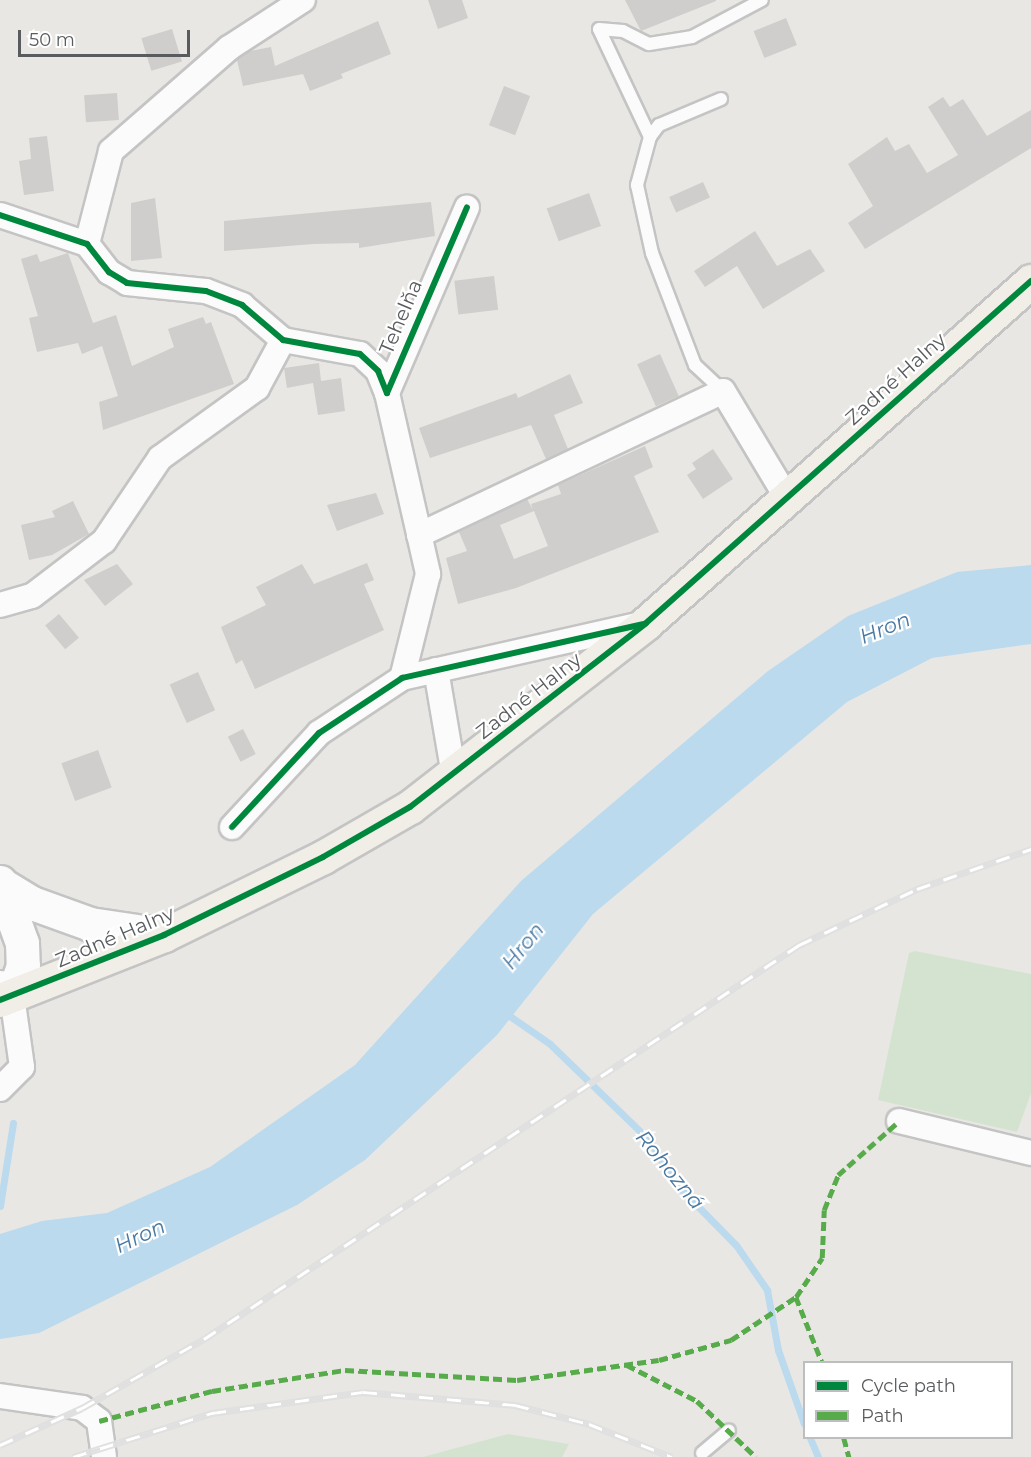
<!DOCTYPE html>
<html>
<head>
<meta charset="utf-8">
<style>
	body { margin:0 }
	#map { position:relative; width:1031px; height:1457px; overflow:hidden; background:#e8e7e3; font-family:Montserrat,sans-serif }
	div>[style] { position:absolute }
	.green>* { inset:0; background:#d3e3d0 }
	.water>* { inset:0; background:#bbdaee }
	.stream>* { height:7px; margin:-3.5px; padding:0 3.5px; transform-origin:3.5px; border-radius:3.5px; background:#bbdaee }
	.building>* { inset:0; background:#cfcecc; transform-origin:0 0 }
	.roads { filter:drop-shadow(2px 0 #c4c4c4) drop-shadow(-2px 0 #c4c4c4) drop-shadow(0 2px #c4c4c4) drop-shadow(0 -2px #c4c4c4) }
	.lane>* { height:12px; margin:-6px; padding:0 6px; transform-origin:6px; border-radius:6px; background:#fcfbfb }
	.street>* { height:24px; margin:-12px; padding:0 12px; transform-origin:12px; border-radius:12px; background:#fcfbfb }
	.secondary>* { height:33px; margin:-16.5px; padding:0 16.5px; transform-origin:16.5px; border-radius:16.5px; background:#fcfbfb }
	.primary>* { height:33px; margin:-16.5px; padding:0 16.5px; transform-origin:16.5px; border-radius:16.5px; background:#f0eee6 }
	.rail>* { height:7px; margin-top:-3.5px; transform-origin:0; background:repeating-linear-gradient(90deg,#fff 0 14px,#e0e0e0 0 28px); box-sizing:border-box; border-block:2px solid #e0e0e0 }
	.quiet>* { height:4.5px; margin-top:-2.25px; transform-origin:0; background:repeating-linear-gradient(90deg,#58ab4b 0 9px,transparent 0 13.5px) }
	.cycleway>* { height:6px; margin:-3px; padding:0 3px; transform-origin:3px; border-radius:3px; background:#00873e }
	span { translate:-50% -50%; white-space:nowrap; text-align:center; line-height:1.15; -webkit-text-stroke:4.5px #fff; paint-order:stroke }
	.street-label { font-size:20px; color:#595c5f }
	.water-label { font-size:21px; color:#4978a1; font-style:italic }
	.legend { position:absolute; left:803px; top:1361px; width:210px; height:78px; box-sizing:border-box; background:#fff; border:2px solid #bdbebf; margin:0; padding:8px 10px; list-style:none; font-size:18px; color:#595c5f }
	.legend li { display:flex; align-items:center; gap:12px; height:30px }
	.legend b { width:30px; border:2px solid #bdbebf }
	.scale { position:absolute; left:18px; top:30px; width:172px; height:27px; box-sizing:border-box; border:3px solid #595c5f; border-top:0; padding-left:8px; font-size:18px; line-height:21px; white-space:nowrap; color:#595c5f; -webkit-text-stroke:4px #fff; paint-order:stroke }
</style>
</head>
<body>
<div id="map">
	<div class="green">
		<div style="clip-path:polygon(915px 951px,1031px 974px,1031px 1093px,1017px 1132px,878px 1100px,909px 953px)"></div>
		<div style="clip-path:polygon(508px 1434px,569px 1444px,562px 1457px,423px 1457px)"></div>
	</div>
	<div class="water">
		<div style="clip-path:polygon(1031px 565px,1031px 644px,932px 658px,847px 702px,593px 914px,497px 1035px,365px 1160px,297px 1205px,39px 1333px,0 1339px,0 1234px,42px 1221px,107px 1213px,210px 1167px,355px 1065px,521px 881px,768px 671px,848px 616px,957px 572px)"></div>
	</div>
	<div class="stream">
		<div style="left:504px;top:1012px;width:56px;rotate:34.8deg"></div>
		<div style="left:550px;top:1044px;width:139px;rotate:44.1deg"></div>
		<div style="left:650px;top:1141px;width:46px;rotate:60.1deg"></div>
		<div style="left:673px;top:1181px;width:90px;rotate:45.5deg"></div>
		<div style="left:736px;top:1245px;width:55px;rotate:55.4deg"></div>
		<div style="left:767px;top:1290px;width:61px;rotate:79.6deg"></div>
		<div style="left:778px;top:1350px;width:78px;rotate:70.6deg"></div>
		<div style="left:0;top:1206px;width:84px;rotate:-81.1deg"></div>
		<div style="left:810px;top:1438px;width:21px;rotate:67deg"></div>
	</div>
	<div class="building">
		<div style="clip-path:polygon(428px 0,462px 0,468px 18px,438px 29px)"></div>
		<div style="clip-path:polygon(625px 0,716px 0,716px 1px,641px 31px)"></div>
		<div style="left:786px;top:18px;width:29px;height:35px;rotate:68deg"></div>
		<div style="clip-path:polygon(378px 21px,391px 54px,341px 74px,343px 78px,310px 91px,303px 74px,243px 86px,237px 60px,250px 51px,271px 47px,275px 66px)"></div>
		<div style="left:172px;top:29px;width:34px;height:32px;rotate:73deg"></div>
		<div style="left:504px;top:86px;width:28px;height:42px;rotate:21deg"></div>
		<div style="left:117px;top:93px;width:27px;height:33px;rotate:86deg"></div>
		<div style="clip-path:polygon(943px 97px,950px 107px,963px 99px,987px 136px,1031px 110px,1031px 148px,865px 249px,848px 223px,873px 206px,848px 164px,887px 137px,895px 151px,909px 144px,927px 173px,958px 155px,928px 107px)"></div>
		<div style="clip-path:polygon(47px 136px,54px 191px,24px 195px,19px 161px,31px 159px,29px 138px)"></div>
		<div style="left:703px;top:182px;width:17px;height:37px;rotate:66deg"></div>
		<div style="left:589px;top:193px;width:35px;height:45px;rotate:70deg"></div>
		<div style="clip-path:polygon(155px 198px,162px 258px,131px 261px,131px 203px)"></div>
		<div style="clip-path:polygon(431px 202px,435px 236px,359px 248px,359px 243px,313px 244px,224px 251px,224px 221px)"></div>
		<div style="clip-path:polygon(755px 231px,777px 266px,810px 249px,825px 271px,763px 309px,737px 266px,705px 287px,694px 271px)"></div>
		<div style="clip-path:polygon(68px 253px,93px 323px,116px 315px,132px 366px,174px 347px,168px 329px,203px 317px,206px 324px,211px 322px,234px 384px,103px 430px,99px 402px,118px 396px,102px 346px,82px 354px,78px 343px,37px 352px,29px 318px,38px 316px,21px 259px,37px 254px,40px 262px)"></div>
		<div style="left:494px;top:276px;width:34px;height:40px;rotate:83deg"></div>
		<div style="left:660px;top:354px;width:46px;height:25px;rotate:66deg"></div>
		<div style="clip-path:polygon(319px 363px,321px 381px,341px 378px,345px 411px,318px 415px,313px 383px,287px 388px,284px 368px)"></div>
		<div style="clip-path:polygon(570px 374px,583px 403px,554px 415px,568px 449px,546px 459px,531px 425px,430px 458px,419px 428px,516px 393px,518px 398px)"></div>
		<div style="clip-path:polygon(evenodd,645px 446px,653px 467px,634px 476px,659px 532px,516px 588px,458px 604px,446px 558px,467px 551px,459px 532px,527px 499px,533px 510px,531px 504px,561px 494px,558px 485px,645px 446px,534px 511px,548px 546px,514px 559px,500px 525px,534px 511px)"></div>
		<div style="clip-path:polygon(713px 449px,733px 479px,703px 499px,687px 475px,696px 469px,692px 463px)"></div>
		<div style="clip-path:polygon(376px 493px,384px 514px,337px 531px,327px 505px)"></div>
		<div style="clip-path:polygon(73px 501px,89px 534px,52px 555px,29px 560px,21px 525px,55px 517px,52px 511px)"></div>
		<div style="clip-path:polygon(367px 563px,374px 580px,364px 584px,384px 630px,255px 689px,242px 660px,236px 664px,221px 627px,266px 605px,256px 587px,302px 564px,314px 584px)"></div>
		<div style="clip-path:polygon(117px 564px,133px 584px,105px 606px,84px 580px)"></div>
		<div style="left:59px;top:614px;width:31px;height:18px;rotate:50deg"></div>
		<div style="left:198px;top:672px;width:42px;height:31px;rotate:66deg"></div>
		<div style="left:243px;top:729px;width:28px;height:17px;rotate:63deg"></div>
		<div style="left:98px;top:750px;width:40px;height:39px;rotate:70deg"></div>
	</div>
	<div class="roads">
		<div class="lane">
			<div style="left:721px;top:99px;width:67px;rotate:157.2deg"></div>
			<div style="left:659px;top:125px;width:15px;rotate:127deg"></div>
			<div style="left:650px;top:137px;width:50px;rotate:105.2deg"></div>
			<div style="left:637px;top:185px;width:70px;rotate:77.6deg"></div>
			<div style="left:652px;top:253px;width:120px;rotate:69deg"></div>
			<div style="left:695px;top:365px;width:38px;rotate:43deg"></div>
			<div style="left:650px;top:137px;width:119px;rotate:-115.3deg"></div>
			<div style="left:599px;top:29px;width:24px;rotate:5deg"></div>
			<div style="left:623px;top:31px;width:29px;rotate:27deg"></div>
			<div style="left:649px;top:44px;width:44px;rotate:-9.2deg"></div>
			<div style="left:692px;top:37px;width:79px;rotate:-27.9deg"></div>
			<div style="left:702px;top:1453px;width:35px;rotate:-40deg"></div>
		</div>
		<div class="street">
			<div style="left:0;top:215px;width:92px;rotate:18.4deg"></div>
			<div style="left:87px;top:244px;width:36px;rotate:52deg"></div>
			<div style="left:109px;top:272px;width:21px;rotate:31deg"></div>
			<div style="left:127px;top:283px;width:79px;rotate:5.8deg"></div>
			<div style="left:206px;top:291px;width:39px;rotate:21deg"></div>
			<div style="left:242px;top:305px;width:54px;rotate:40.5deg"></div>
			<div style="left:283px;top:340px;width:78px;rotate:10.3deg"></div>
			<div style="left:360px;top:354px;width:25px;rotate:43deg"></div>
			<div style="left:378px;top:371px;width:24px;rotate:68deg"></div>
			<div style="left:387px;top:393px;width:202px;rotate:-66.7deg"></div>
			<div style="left:87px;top:244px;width:96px;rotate:-75.5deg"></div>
			<div style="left:111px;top:151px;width:157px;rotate:-41.1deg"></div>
			<div style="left:229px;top:48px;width:88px;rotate:-33deg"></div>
			<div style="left:387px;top:393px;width:186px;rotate:77.2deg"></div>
			<div style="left:428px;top:574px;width:107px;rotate:104deg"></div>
			<div style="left:419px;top:535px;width:336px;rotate:-25.3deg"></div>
			<div style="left:723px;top:391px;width:125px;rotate:59.1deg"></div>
			<div style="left:0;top:605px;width:33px;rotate:-16deg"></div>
			<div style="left:32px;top:596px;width:91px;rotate:-37.4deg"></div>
			<div style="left:104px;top:541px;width:100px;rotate:-56deg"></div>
			<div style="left:160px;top:458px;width:120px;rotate:-35.8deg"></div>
			<div style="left:257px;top:388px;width:55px;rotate:-61.6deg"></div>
			<div style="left:436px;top:670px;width:107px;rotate:80.3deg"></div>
			<div style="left:232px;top:827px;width:128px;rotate:-47.2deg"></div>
			<div style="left:319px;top:733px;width:100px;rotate:-33.5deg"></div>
			<div style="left:402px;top:678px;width:245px;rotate:-12.7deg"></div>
			<div style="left:0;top:1089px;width:31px;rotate:-45deg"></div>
			<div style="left:22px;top:1067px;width:72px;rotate:-98deg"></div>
			<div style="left:899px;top:1121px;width:136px;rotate:13.6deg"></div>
			<div style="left:0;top:1396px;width:83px;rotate:8.3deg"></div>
			<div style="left:82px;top:1408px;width:21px;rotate:37deg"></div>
			<div style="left:99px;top:1421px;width:36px;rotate:82deg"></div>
		</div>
		<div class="secondary">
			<div style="left:0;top:882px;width:65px;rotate:70.2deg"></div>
			<div style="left:22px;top:943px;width:23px;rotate:88deg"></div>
			<div style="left:23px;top:966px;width:32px;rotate:110deg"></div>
			<div style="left:12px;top:996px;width:15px;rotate:-143deg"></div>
			<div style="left:2px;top:885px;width:35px;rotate:31deg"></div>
			<div style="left:32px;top:903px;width:62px;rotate:19.9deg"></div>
			<div style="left:90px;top:924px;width:75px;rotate:8.5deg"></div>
		</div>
		<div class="primary">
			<div style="left:0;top:1000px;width:176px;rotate:-21.6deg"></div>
			<div style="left:164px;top:935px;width:177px;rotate:-26.1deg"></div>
			<div style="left:323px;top:857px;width:100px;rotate:-29.9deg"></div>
			<div style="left:410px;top:807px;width:299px;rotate:-37.9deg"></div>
			<div style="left:646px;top:623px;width:515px;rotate:-41.62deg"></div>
		</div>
	</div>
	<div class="rail">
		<div style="left:0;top:1445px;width:90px;rotate:-24.3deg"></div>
		<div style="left:82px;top:1408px;width:140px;rotate:-29.5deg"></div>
		<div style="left:204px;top:1339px;width:714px;rotate:-33.51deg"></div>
		<div style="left:799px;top:945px;width:131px;rotate:-25.4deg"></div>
		<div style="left:917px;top:889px;width:121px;rotate:-19.3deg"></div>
		<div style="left:73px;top:1457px;width:146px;rotate:-17.6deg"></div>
		<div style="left:212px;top:1413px;width:152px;rotate:-7.9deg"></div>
		<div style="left:363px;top:1392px;width:153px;rotate:4.9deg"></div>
		<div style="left:515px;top:1405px;width:76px;rotate:14.4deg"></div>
		<div style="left:589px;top:1424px;width:89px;rotate:21.7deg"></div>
	</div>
	<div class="quiet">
		<div style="left:796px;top:1297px;width:70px;rotate:68.2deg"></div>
		<div style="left:627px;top:1365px;width:79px;rotate:27.2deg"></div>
		<div style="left:697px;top:1401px;width:81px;rotate:43.5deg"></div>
		<div style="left:99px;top:1421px;width:117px;rotate:-14.9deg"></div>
		<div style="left:212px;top:1391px;width:135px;rotate:-9deg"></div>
		<div style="left:345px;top:1370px;width:172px;rotate:3.3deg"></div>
		<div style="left:517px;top:1380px;width:143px;rotate:-8deg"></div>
		<div style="left:659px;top:1360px;width:75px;rotate:-15.5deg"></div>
		<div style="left:731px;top:1340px;width:78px;rotate:-33.5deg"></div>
		<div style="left:796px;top:1297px;width:47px;rotate:-56.3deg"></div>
		<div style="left:822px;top:1258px;width:48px;rotate:-87.6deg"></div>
		<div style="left:824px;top:1210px;width:38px;rotate:-68deg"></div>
		<div style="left:838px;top:1175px;width:81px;rotate:-41.5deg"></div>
		<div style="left:844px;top:1438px;width:20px;rotate:75deg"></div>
	</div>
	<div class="cycleway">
		<div style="left:0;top:215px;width:92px;rotate:18.4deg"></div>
		<div style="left:87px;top:244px;width:36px;rotate:52deg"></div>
		<div style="left:109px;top:272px;width:21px;rotate:31deg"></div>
		<div style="left:127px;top:283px;width:79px;rotate:5.8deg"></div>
		<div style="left:206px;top:291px;width:39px;rotate:21deg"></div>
		<div style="left:242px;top:305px;width:54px;rotate:40.5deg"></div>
		<div style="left:283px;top:340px;width:78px;rotate:10.3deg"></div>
		<div style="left:360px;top:354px;width:25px;rotate:43deg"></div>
		<div style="left:378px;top:371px;width:24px;rotate:68deg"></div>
		<div style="left:387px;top:393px;width:202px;rotate:-66.7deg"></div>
		<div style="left:232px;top:827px;width:128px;rotate:-47.2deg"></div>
		<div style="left:319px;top:733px;width:100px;rotate:-33.5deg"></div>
		<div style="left:402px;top:678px;width:247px;rotate:-12.6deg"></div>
		<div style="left:0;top:1000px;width:176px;rotate:-21.6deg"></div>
		<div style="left:164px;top:935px;width:177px;rotate:-26.1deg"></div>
		<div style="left:323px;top:857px;width:100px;rotate:-29.9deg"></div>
		<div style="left:410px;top:807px;width:299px;rotate:-37.9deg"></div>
		<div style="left:646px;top:623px;width:515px;rotate:-41.62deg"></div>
	</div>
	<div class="street-label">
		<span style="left:401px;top:317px;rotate:-67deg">Tehelňa</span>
		<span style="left:896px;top:379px;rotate:-42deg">Zadné Halny</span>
		<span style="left:529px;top:696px;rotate:-38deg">Zadné Halny</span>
		<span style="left:115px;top:937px;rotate:-23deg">Zadné Halny</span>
	</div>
	<div class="water-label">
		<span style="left:885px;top:628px;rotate:-22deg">Hron</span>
		<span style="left:523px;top:946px;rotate:-51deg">Hron</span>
		<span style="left:670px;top:1170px;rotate:51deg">Rohozná</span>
		<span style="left:140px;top:1236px;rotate:-25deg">Hron</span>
	</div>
	<ul class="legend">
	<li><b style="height:8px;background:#00873e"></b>Cycle path</li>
	<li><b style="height:8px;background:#58ab4b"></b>Path</li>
	</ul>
	<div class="scale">50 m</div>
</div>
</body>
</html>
